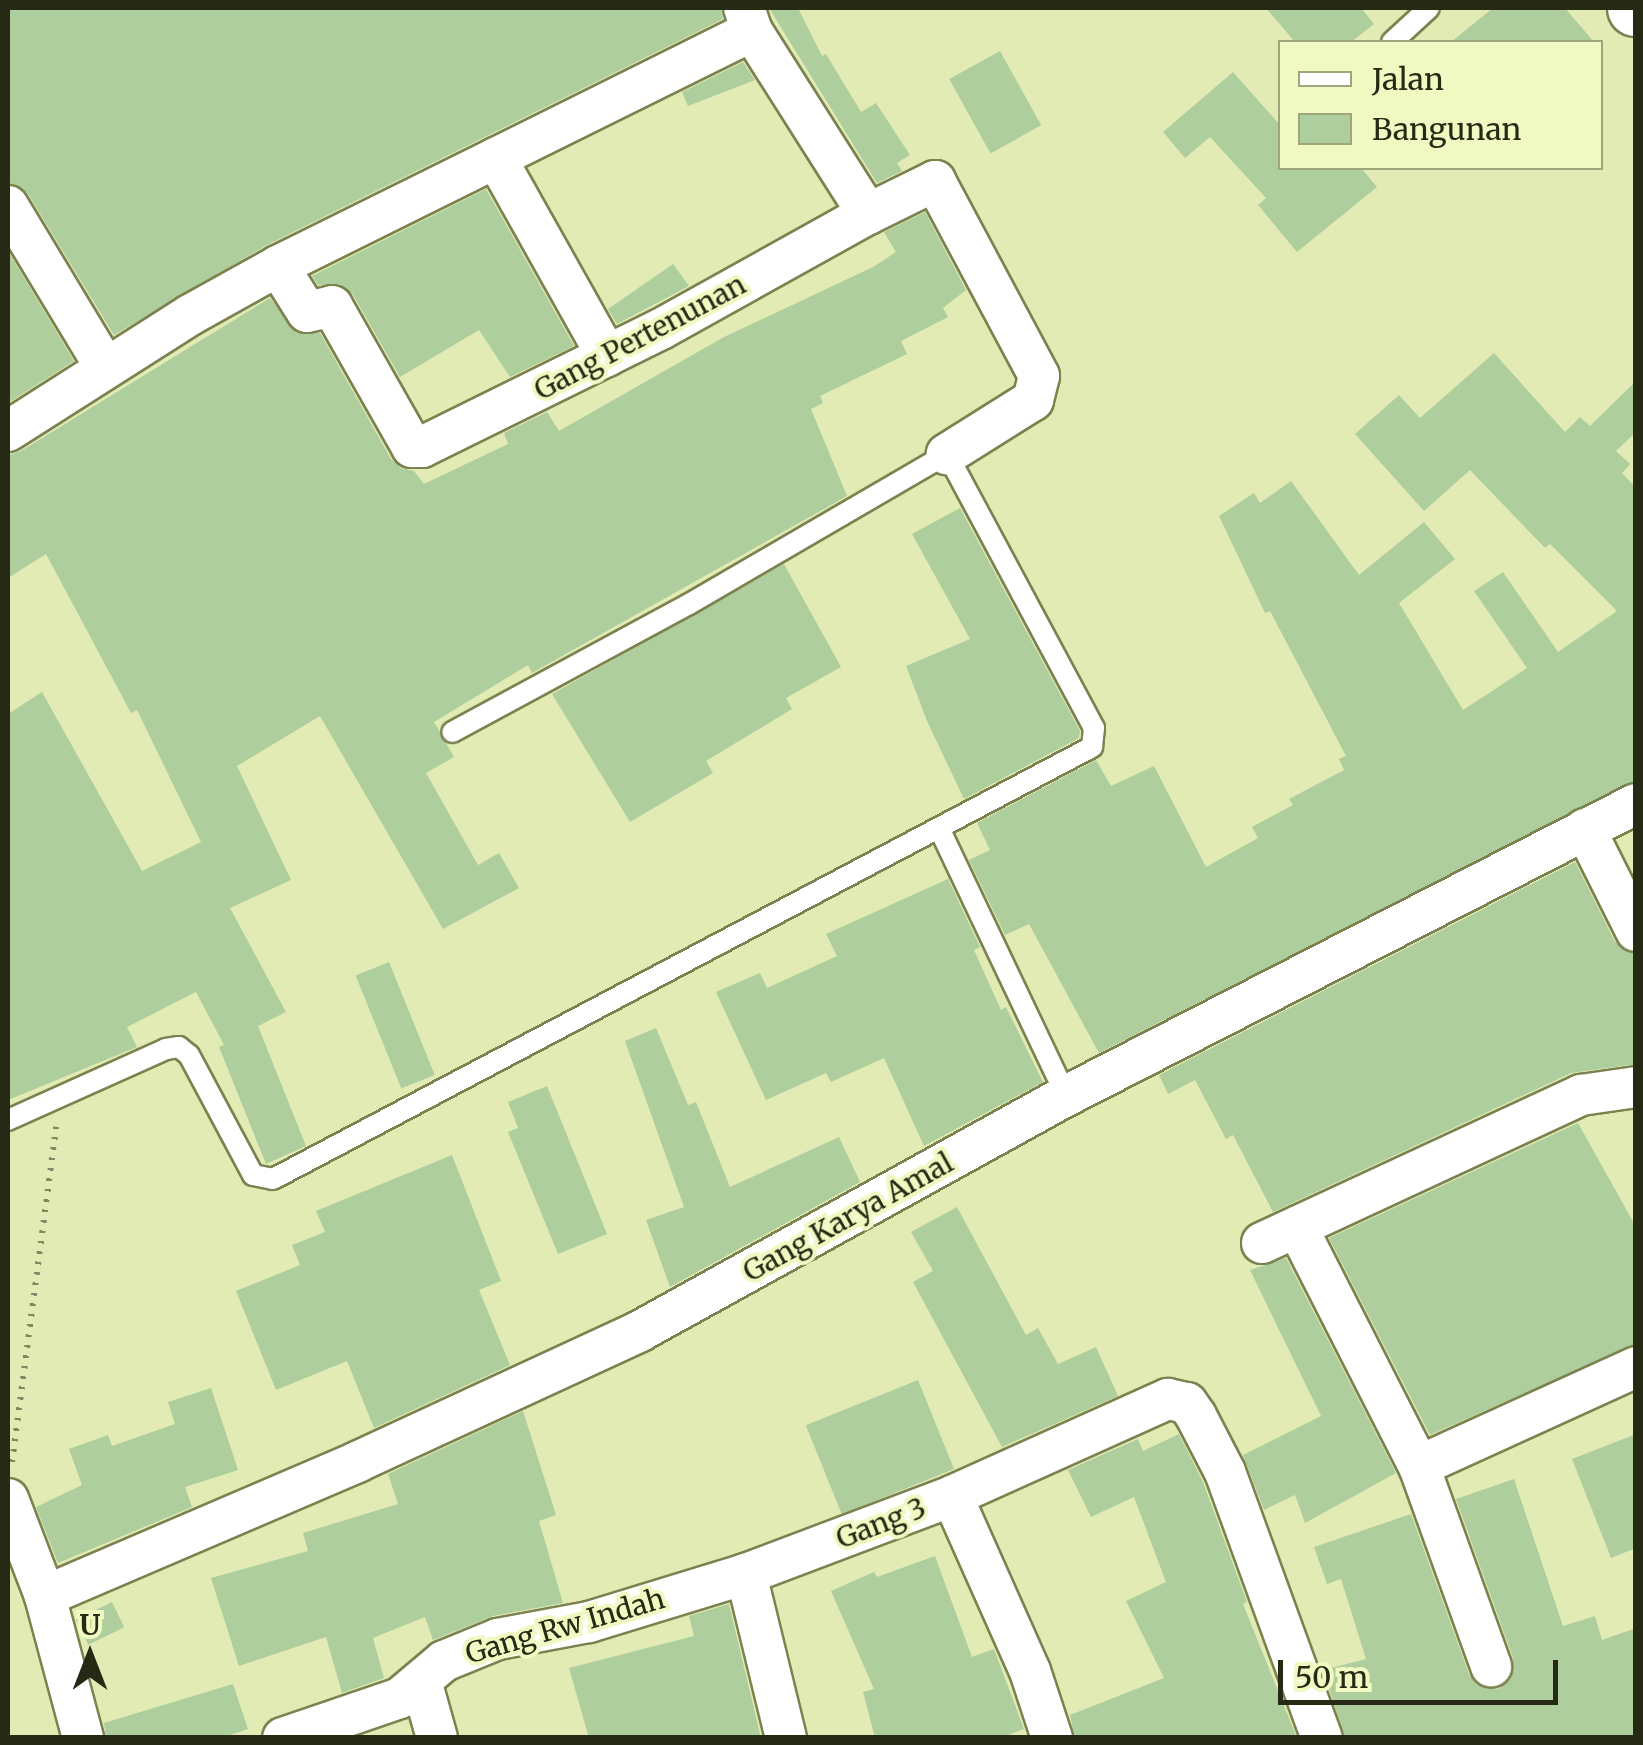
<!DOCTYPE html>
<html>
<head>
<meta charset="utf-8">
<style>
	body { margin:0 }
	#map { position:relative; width:1643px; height:1745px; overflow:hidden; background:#e2ebb4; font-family:Merriweather,serif }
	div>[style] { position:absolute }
	.building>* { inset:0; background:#aece9e; transform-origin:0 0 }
	.path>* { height:6px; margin-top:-3px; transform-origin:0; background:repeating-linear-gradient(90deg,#818762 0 2.5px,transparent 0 10.5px) }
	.roads { filter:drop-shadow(2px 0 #7b824f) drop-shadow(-2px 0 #7b824f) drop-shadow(0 2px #7b824f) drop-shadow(0 -2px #7b824f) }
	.lane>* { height:20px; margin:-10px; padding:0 10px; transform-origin:10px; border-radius:10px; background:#fff }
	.street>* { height:40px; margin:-20px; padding:0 20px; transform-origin:20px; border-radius:20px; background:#fff }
	.secondary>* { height:55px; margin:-27.5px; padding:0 27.5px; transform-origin:27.5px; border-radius:27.5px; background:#fff }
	span { translate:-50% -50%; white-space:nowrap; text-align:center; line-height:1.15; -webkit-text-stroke:8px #eff9c1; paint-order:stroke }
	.street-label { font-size:28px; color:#262914 }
	.frame { position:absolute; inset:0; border:10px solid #262914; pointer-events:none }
	.legend { position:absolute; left:1278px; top:40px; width:325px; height:130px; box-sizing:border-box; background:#eff9c1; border:2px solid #9fa67c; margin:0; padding:12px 18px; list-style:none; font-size:30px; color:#262914 }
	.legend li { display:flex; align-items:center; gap:20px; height:50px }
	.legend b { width:50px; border:2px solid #9fa67c }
	.north { position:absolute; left:40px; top:1605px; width:100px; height:100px; -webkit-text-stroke:8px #eff9c1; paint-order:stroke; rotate:0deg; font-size:28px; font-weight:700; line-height:40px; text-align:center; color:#262914 }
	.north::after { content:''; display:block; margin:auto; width:35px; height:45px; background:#262914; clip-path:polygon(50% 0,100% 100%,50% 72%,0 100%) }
	.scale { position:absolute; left:1278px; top:1660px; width:280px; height:45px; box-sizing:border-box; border:5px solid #262914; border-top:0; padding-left:12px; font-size:30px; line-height:35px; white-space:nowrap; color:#262914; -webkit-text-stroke:8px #eff9c1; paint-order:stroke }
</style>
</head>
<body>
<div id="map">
	<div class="building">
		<div style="clip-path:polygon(8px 8px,721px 8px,723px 19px,267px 245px,114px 335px,28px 194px,8px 182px)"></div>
		<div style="clip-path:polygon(769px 8px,798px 8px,822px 56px,826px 54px,861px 112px,876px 103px,910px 155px,897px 163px,902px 171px,877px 183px)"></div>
		<div style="clip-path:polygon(1266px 8px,1361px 8px,1374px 24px,1351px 42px,1295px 42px)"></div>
		<div style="clip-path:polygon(1493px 8px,1565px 8px,1594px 42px,1451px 42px)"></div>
		<div style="left:1000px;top:51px;width:85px;height:58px;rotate:61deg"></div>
		<div style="clip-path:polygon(743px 62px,755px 80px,688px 106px,682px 92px)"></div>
		<div style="clip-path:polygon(1233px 72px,1280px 125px,1280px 168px,1361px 168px,1377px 187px,1297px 252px,1258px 205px,1266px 198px,1210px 137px,1185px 158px,1163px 132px)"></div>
		<div style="clip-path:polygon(486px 189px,574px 346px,510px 377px,479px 330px,400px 377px,352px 293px,340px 284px,318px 285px,312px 276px)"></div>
		<div style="clip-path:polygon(925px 212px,966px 290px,943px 308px,948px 317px,901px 341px,907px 354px,820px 396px,823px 403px,811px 409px,847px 496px,532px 673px,528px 665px,434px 722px,454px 757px,426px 773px,478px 865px,499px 853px,519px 888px,443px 929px,320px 716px,237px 766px,291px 880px,230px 908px,286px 1012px,258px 1026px,306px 1146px,266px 1164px,219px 1047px,224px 1045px,196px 992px,127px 1027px,137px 1047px,8px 1100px,8px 714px,42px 692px,142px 871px,201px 842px,137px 710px,131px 713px,46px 554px,8px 578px,8px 455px,21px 451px,270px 298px,297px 333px,320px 333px,391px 459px,401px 468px,414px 471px,424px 484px,508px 444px,504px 433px,547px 412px,559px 431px,724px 337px,873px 267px,896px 252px,884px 232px)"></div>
		<div style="clip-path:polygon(8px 251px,74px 361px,8px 403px)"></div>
		<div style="clip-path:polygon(673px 264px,689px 286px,617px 324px,608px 309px)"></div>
		<div style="clip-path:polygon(1494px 353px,1565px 432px,1580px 417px,1590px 426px,1636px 381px,1636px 432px,1616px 451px,1630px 464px,1622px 473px,1636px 488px,1636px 781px,1099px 1053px,1029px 924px,1005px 935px,969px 860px,990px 850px,977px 823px,1096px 760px,1111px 786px,1154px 766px,1206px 867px,1258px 838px,1252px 827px,1293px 805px,1289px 799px,1344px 770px,1339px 759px,1346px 756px,1270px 611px,1265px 613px,1219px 516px,1254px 493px,1260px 503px,1291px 481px,1359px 575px,1424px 522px,1455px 559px,1399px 603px,1463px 710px,1527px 668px,1474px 591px,1503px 572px,1558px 652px,1617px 611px,1550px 544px,1545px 548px,1470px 470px,1424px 511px,1355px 434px,1399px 395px,1420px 418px)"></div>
		<div style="clip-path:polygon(960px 508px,1080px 731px,1079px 738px,964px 799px,927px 721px,906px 666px,970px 639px,912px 534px)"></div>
		<div style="clip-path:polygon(784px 564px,841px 667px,786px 698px,792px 709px,706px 761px,713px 773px,630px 822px,552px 694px)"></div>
		<div style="clip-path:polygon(1575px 862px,1615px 942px,1636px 955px,1636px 1064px,1571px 1073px,1273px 1212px,1233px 1135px,1226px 1139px,1195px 1080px,1168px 1094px,1159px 1075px)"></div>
		<div style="clip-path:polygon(948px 879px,980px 947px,974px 950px,1001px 1010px,1006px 1007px,1043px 1082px,924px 1146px,884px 1058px,831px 1082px,826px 1073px,766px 1100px,716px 992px,760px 973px,767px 988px,837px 956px,826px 934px)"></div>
		<div style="left:389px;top:962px;width:122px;height:36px;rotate:68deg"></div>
		<div style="clip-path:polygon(656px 1028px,688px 1105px,696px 1102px,730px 1187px,839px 1137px,860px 1182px,670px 1287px,646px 1220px,684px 1207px,625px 1041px)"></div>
		<div style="clip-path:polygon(547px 1086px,607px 1234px,558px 1254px,508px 1132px,518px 1128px,508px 1102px)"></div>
		<div style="clip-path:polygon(1578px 1123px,1636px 1227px,1636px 1344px,1430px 1435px,1329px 1238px)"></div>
		<div style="clip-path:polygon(452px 1155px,501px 1281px,479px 1290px,510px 1365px,374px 1428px,347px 1361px,276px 1390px,236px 1291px,300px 1265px,292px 1245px,325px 1232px,316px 1211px)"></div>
		<div style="clip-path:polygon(957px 1207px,1026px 1335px,1038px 1328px,1058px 1364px,1096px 1347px,1118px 1396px,1002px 1447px,913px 1282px,933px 1271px,911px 1232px)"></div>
		<div style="clip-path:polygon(1286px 1258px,1396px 1473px,1305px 1523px,1295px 1495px,1264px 1510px,1243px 1455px,1321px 1416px,1250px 1270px)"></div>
		<div style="left:918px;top:1380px;width:96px;height:121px;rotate:68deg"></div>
		<div style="clip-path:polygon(211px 1388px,238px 1470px,185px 1487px,192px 1507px,58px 1563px,36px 1507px,82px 1485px,69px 1449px,108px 1435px,112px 1446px,175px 1424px,168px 1402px)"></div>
		<div style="clip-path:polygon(523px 1411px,556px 1515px,539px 1521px,563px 1603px,493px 1616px,433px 1640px,425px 1617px,373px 1638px,384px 1678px,342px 1693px,326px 1637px,239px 1666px,211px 1578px,308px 1551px,303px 1533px,398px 1504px,388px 1474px)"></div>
		<div style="clip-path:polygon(1179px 1434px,1203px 1482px,1247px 1602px,1243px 1604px,1297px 1738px,1075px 1738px,1070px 1715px,1164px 1678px,1126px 1601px,1166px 1582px,1134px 1497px,1091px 1517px,1068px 1470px,1138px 1439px,1143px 1451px)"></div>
		<div style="clip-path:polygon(1636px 1434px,1636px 1548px,1611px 1558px,1572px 1459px)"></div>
		<div style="clip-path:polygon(1514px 1479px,1563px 1626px,1595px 1616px,1602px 1640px,1636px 1628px,1636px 1738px,1345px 1738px,1323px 1670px,1366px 1659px,1341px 1579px,1327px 1584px,1314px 1547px,1411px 1514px,1469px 1674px,1476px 1685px,1498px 1689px,1510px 1680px,1513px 1658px,1456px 1499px)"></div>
		<div style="clip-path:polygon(935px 1556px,972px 1657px,994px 1649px,1024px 1729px,1000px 1738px,875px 1738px,863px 1692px,874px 1689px,831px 1591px,874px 1572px,877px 1577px)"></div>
		<div style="left:112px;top:1602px;width:28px;height:40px;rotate:64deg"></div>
		<div style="clip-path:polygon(729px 1604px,761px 1738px,589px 1738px,569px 1668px,694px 1636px,689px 1616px)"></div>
		<div style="clip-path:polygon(233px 1684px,248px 1729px,221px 1738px,106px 1738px,104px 1723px)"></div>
	</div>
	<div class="path">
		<div style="left:12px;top:1462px;width:338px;rotate:-82.5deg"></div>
	</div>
	<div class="roads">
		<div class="lane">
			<div style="left:1392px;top:42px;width:50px;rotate:-42.6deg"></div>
			<div style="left:939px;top:828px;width:297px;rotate:64.6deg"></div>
			<div style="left:8px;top:1120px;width:173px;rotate:-24.2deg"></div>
			<div style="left:166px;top:1049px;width:13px;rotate:-9deg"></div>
			<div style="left:179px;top:1047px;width:13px;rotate:39deg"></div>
			<div style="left:189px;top:1055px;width:136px;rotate:61.9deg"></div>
			<div style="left:253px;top:1175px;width:20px;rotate:11deg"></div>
			<div style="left:273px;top:1179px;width:926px;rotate:-27.81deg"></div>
			<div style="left:1092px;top:747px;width:19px;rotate:-84deg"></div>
			<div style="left:1094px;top:728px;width:311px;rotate:-118.2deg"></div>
			<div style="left:947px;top:454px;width:298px;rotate:149.8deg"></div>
			<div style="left:689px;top:604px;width:269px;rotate:151.6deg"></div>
		</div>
		<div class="street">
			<div style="left:496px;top:158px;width:227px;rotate:60.7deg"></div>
			<div style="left:8px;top:206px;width:188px;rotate:58.9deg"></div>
			<div style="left:868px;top:214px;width:75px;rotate:-26.2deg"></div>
			<div style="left:935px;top:181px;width:221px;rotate:61.9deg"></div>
			<div style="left:1039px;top:376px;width:25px;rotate:104deg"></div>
			<div style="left:1033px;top:400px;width:102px;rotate:147.9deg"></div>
			<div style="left:278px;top:266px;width:54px;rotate:57.8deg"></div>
			<div style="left:307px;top:312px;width:26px;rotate:-13deg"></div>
			<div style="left:332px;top:306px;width:162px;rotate:60.4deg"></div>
			<div style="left:412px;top:447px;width:10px"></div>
			<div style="left:422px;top:447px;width:267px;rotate:-26.3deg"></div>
			<div style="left:661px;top:329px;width:237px;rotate:-29.1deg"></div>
			<div style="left:868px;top:214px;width:217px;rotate:-122.4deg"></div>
			<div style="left:752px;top:31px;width:24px;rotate:-109deg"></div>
			<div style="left:8px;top:431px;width:216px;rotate:-32.5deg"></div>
			<div style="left:190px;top:315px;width:101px;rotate:-29.1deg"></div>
			<div style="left:278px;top:266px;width:529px;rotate:-26.37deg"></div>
			<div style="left:1585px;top:829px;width:114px;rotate:63.4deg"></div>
			<div style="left:1297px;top:1227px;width:268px;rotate:63deg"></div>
			<div style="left:1419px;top:1466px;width:213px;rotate:70.2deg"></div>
			<div style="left:1262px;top:1243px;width:352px;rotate:-24.9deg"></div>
			<div style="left:1581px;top:1095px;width:56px;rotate:-8.3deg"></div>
			<div style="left:1419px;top:1466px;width:239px;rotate:-24.5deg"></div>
			<div style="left:952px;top:1496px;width:192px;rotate:66deg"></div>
			<div style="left:1030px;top:1671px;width:71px;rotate:71.8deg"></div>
			<div style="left:8px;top:1499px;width:104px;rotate:69.1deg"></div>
			<div style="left:45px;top:1596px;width:147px;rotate:75deg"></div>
			<div style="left:45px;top:1596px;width:340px;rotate:-23.2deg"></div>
			<div style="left:357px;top:1462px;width:312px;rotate:-24.8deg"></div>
			<div style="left:640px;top:1331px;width:487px;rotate:-28.9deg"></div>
			<div style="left:1066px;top:1096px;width:640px;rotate:-27.13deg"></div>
			<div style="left:422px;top:1684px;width:56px;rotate:74.5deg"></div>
			<div style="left:283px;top:1738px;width:124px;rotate:-18.9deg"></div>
			<div style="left:400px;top:1698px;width:57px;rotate:-40.1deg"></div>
			<div style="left:444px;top:1661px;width:58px;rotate:-22.2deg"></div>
			<div style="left:498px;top:1639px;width:93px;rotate:-10.6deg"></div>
			<div style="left:589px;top:1622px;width:164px;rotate:-17deg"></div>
			<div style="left:786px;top:1738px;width:169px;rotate:-103.7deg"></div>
			<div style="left:746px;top:1574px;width:220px;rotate:-20.7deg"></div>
			<div style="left:952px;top:1496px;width:237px;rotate:-24.2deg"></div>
			<div style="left:1168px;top:1399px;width:19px;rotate:12deg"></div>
			<div style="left:1187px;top:1403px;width:16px;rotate:55deg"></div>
			<div style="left:1196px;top:1416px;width:63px;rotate:62.6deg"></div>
			<div style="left:1225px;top:1472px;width:283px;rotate:70deg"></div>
		</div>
		<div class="secondary">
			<div style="left:1635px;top:8px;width:1px"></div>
		</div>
	</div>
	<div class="street-label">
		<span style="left:640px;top:337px;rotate:-28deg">Gang Pertenunan</span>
		<span style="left:848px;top:1217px;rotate:-29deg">Gang Karya Amal</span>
		<span style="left:881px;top:1523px;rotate:-21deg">Gang 3</span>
		<span style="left:565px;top:1626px;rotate:-16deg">Gang Rw Indah</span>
	</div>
	<div class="frame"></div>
	<ul class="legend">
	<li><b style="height:12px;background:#fff"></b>Jalan</li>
	<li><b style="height:28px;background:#aece9e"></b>Bangunan</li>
	</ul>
	<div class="north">U</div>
	<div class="scale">50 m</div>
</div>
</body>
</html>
